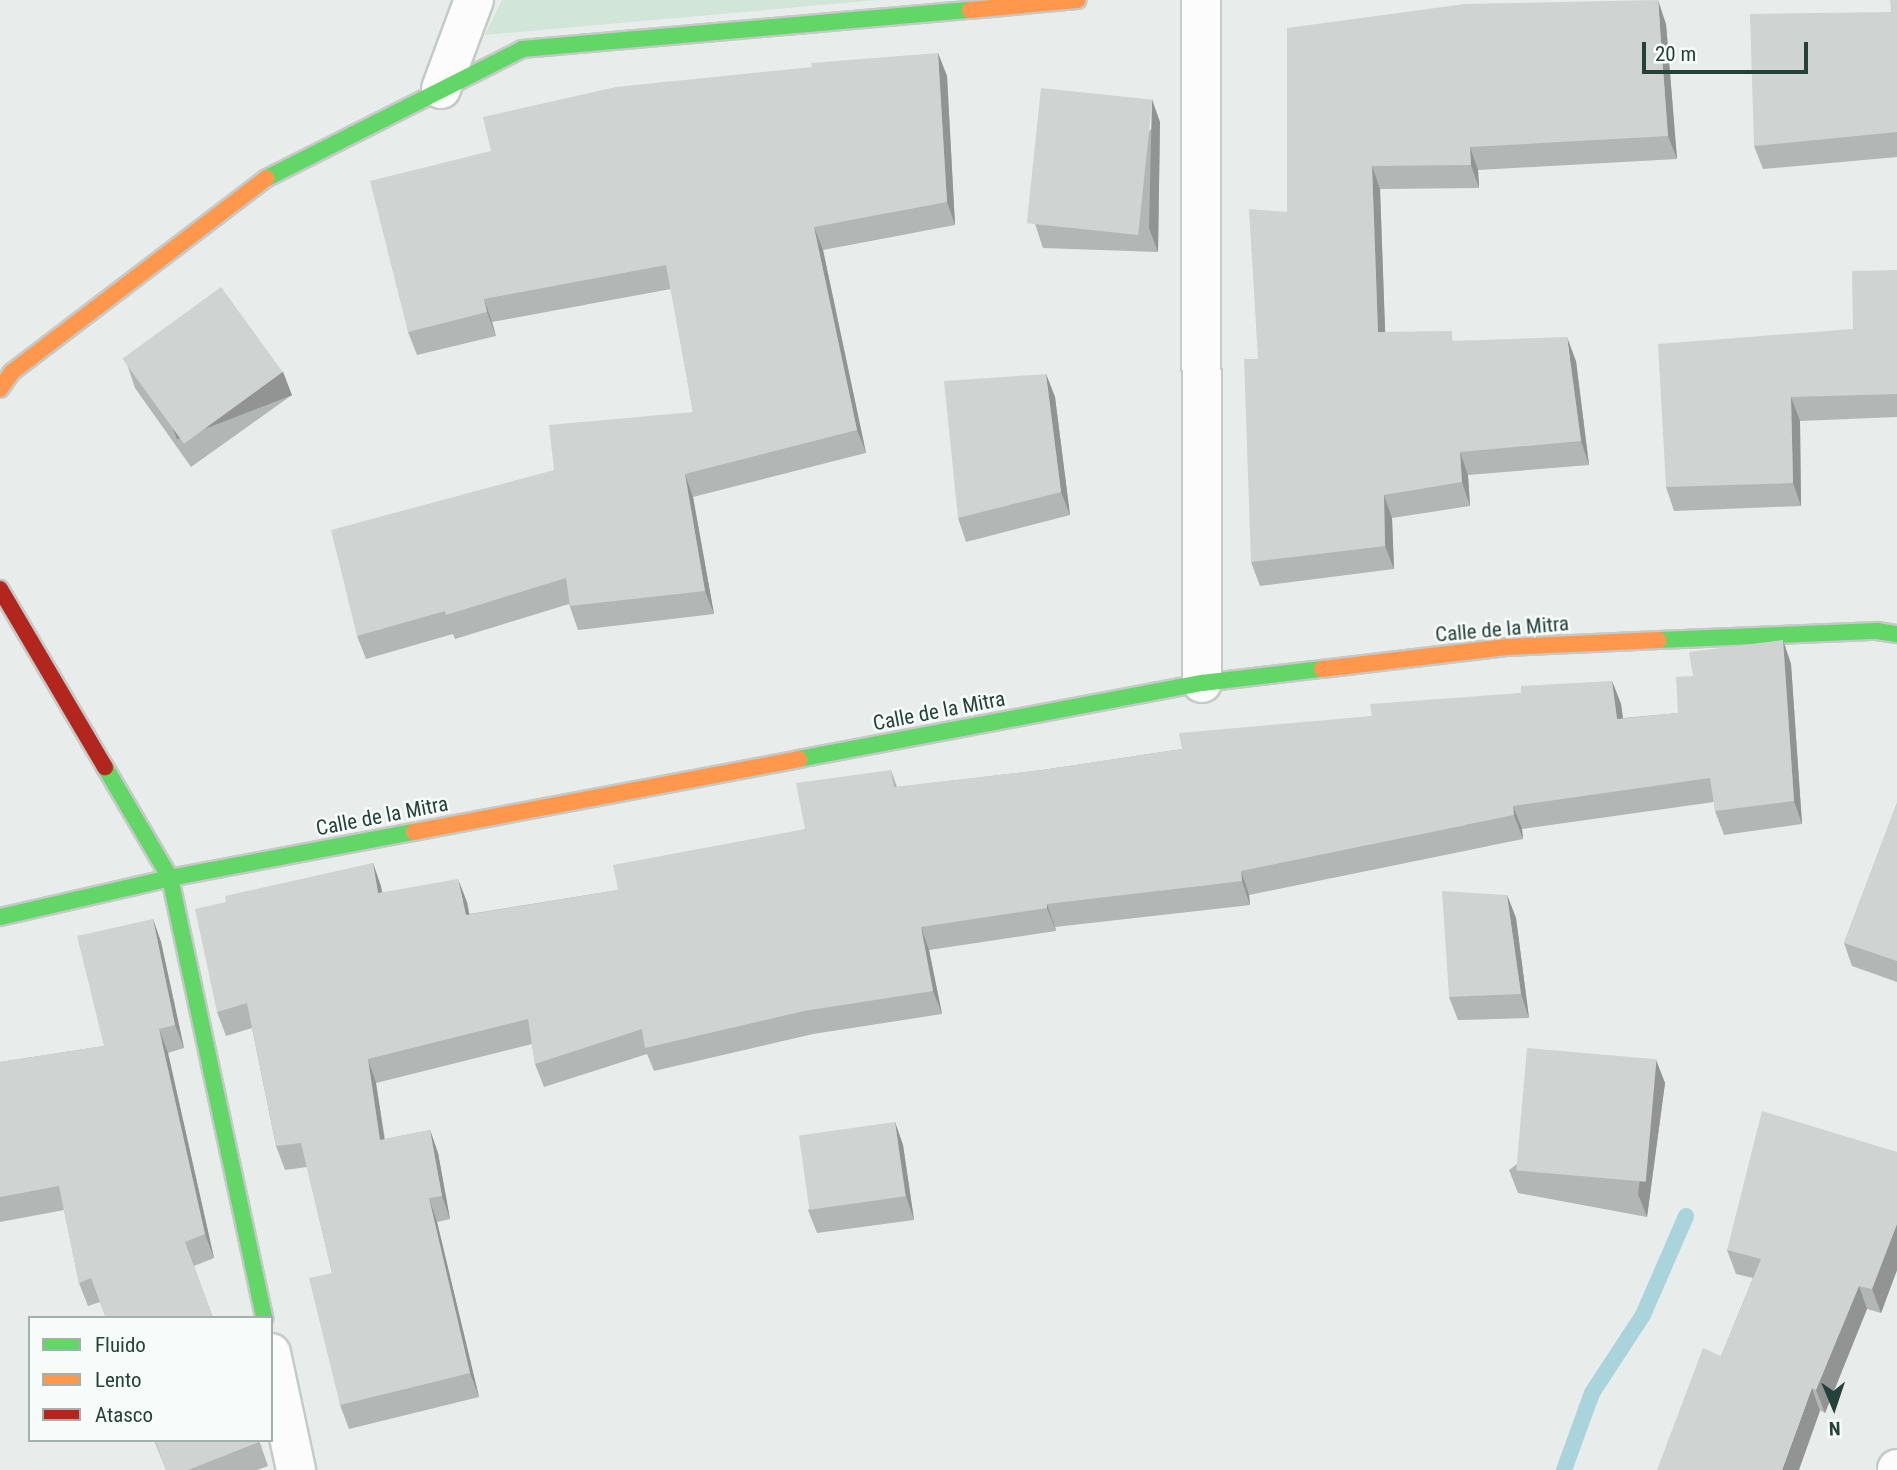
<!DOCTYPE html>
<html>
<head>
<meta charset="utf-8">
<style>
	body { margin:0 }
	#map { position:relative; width:1897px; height:1470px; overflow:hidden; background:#e8edeb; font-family:"Roboto Condensed",sans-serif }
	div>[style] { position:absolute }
	.green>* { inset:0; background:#d1e6d8 }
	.stream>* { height:16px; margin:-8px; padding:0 8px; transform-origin:8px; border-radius:8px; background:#a9d4db }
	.roads { filter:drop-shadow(2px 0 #c5cac8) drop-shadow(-2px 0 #c5cac8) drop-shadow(0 2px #c5cac8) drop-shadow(0 -2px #c5cac8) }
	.street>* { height:38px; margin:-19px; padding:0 19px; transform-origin:19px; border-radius:19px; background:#fcfcfc }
	.fast>* { height:16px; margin:-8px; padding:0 8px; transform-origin:8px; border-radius:8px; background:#63d668 }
	.slow>* { height:16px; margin:-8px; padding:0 8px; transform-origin:8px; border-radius:8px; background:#ff974d }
	.jam>* { height:16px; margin:-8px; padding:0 8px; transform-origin:8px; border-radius:8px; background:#b3261e }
	.wall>* { inset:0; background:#b2b6b5 }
	.shaded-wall>* { inset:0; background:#919493; transform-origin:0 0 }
	.building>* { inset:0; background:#cfd4d2; transform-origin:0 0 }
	span { translate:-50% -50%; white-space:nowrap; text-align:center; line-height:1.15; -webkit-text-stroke:5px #f7fbf9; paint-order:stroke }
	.street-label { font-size:21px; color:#24423a }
	.legend { position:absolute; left:28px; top:1316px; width:245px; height:126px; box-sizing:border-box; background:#f7fbf9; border:2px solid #a3b1ad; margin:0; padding:9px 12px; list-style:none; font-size:21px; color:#24423a }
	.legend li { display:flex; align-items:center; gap:14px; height:35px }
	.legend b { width:35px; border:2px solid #a3b1ad }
	.north { position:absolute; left:1799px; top:1372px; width:70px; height:70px; -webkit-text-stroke:5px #f7fbf9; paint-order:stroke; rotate:178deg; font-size:19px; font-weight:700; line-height:28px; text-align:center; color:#24423a }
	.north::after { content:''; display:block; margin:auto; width:24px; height:32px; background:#24423a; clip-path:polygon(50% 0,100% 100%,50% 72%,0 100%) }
	.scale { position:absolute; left:1642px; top:42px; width:166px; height:32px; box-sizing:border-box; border:4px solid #24423a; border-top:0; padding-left:9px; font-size:21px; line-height:24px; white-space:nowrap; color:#24423a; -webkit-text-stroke:5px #f7fbf9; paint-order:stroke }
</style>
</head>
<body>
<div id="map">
	<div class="green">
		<div style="clip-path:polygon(502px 0,878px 0,485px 35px)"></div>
	</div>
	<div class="stream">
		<div style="left:1564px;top:1470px;width:82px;rotate:-70deg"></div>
		<div style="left:1592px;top:1393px;width:93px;rotate:-56.8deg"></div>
		<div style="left:1643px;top:1315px;width:108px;rotate:-66.5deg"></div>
	</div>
	<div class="roads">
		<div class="street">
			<div style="left:1201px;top:0;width:683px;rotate:89.92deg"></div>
			<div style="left:441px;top:89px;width:95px;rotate:-69.7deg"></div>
			<div style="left:271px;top:1353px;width:120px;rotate:77.9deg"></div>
			<div style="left:1897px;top:1470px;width:1px;rotate:-90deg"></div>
		</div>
		<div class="fast">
			<div style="left:267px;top:178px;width:286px;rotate:-26.8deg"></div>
			<div style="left:522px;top:49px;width:450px;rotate:-5deg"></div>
			<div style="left:1659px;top:640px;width:218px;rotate:-2.4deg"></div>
			<div style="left:1877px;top:631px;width:20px;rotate:9deg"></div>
			<div style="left:799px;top:759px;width:410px;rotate:-10.7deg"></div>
			<div style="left:1202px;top:683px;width:121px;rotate:-6.7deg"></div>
			<div style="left:105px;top:767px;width:129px;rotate:59.6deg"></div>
			<div style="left:170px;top:878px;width:450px;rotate:77.9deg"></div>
			<div style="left:0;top:917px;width:174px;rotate:-12.9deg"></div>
			<div style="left:170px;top:878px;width:248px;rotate:-10.7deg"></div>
		</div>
		<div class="slow">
			<div style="left:970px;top:10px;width:108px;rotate:-5.3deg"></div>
			<div style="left:0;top:389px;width:21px;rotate:-55deg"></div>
			<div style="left:12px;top:372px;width:320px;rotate:-37.3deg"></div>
			<div style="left:1322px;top:669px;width:186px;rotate:-6.8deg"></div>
			<div style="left:1507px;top:647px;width:152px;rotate:-2.6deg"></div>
			<div style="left:414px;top:832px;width:392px;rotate:-10.7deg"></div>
		</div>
		<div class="jam">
			<div style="left:0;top:589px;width:207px;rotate:59.5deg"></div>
		</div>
	</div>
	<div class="wall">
		<div style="clip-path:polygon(1897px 0,1897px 157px,1763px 169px,1754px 146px,1891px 12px)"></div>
		<div style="clip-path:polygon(1666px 24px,1677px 159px,1478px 170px,1479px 188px,1380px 189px,1385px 332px,1455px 341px,1576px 361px,1589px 465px,1468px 475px,1470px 506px,1392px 518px,1394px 569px,1260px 586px,1251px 562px,1258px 359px,1287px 212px,1287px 28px)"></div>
		<div style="clip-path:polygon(938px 53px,947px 76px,955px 225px,823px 250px,866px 453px,693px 497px,714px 614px,578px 630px,569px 604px,455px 639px,453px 634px,366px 659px,357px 636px,554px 470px,693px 412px,671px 289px,492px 322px,496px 336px,417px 355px,408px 332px)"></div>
		<div style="clip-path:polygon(1160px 122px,1158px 252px,1043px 248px,1035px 224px)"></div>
		<div style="clip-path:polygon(1897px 270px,1897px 417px,1800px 421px,1801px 506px,1674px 511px,1666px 487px,1853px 329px)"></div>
		<div style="clip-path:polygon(127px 364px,283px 372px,292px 395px,191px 467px,135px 388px)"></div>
		<div style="clip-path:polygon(1046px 374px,1055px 397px,1070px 515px,966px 542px,958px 518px)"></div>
		<div style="clip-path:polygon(1783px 640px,1791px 664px,1802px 824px,1724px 835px,1715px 811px,1714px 802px,1522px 829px,1523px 839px,1249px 895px,1250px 905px,1055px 927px,1056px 931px,929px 950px,942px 1014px,813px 1034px,654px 1071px,647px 1054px,544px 1087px,535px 1064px,532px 1044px,376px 1083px,385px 1139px,430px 1130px,438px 1153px,450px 1219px,437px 1222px,479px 1397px,349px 1429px,340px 1405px,332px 1273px,307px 1167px,285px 1170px,276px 1146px,252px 1028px,226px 1036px,217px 1012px,226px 902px,373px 863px,382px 892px,467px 902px,469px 914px,618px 890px,805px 829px,891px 770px,897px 787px,1042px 770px,1182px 749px,1372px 716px,1521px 693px,1612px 681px,1621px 704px,1623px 718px,1678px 713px,1693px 676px)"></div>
		<div style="clip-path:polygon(1897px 803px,1897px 982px,1852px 966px,1844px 943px)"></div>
		<div style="clip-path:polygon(1507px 895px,1516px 918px,1529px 1018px,1458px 1020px,1449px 997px)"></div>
		<div style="clip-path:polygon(153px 919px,161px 942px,184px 1048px,168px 1053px,214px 1258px,194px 1266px,213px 1318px,106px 1318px,100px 1302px,88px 1306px,79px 1283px,64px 1210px,0 1222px,0 1062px,104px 1046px)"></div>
		<div style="clip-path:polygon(1656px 1060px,1665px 1083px,1647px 1217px,1518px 1193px,1509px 1170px)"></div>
		<div style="clip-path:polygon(895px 1122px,903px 1145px,914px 1220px,817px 1233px,808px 1210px)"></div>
		<div style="clip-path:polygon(1897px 1152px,1897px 1270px,1881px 1313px,1867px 1309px,1825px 1413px,1721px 1356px,1753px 1278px,1736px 1274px,1727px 1250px)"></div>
		<div style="clip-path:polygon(154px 1440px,259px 1440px,268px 1466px,257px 1470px,166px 1470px)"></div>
	</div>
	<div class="shaded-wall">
		<div style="clip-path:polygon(1658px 0,1666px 24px,1677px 159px,1668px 136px)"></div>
		<div style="clip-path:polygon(938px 53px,947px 76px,955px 225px,947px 202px)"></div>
		<div style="clip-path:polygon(1152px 99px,1160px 122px,1158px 252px,1149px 228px)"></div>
		<div style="clip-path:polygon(1470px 147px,1478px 170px,1479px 188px,1471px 165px)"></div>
		<div style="clip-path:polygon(1372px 166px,1380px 189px,1386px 355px,1378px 332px)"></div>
		<div style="clip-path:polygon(814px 227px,823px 250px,866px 453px,857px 430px)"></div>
		<div style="clip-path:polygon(484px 299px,492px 322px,496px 336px,487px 312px)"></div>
		<div style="clip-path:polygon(1567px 337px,1576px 361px,1589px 465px,1581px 441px)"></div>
		<div style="left:283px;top:372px;width:25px;height:123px;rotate:69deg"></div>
		<div style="clip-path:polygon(1046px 374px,1055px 397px,1070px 515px,1061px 492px)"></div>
		<div style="clip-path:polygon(1791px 397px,1800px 421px,1801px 506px,1793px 483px)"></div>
		<div style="clip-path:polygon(1460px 452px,1468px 475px,1470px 506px,1462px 482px)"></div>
		<div style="clip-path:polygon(685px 474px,693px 497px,714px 614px,705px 591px)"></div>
		<div style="clip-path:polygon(1384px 495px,1392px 518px,1394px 569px,1385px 546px)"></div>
		<div style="clip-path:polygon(1783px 640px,1791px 664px,1802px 824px,1794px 801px)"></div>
		<div style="clip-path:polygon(1612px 681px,1621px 704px,1626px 742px,1617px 719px)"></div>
		<div style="clip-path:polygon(1513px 806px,1522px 829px,1523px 839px,1514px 815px)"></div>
		<div style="clip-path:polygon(373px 863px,381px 886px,387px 917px,378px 893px)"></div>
		<div style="clip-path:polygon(1241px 871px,1249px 895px,1250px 905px,1242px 881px)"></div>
		<div style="clip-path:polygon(458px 879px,467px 902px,474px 938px,466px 915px)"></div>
		<div style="clip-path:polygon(1507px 895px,1516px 918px,1529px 1018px,1521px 994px)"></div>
		<div style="clip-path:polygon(1047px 904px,1055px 927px,1056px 931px,1047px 908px)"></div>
		<div style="clip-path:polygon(153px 919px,161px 942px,184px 1048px,175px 1025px)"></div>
		<div style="clip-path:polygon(921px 927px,929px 950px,942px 1014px,933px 991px)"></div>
		<div style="clip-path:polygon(159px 1029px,168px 1053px,214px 1258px,205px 1234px)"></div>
		<div style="clip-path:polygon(368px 1059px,376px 1083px,388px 1164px,380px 1140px)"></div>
		<div style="clip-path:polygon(1656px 1060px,1665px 1083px,1647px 1217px,1638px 1194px)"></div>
		<div style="clip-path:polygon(895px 1122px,903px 1145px,914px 1220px,906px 1196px)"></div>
		<div style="clip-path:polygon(430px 1130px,438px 1153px,450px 1219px,442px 1196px)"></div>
		<div style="clip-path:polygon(429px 1198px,437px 1222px,479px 1397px,470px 1373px)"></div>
		<div style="clip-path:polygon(1897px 1224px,1897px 1270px,1881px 1313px,1872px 1289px)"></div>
		<div style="clip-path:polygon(1859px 1286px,1867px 1309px,1825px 1413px,1816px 1390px)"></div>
		<div style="clip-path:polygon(1812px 1388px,1820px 1411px,1799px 1470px,1782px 1470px)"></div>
	</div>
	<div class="building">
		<div style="clip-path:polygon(1658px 0,1668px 136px,1470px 147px,1471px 165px,1372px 166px,1378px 332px,1452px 331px,1452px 341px,1567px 337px,1581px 441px,1460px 452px,1462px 482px,1384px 495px,1385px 546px,1251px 562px,1244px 359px,1258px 359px,1249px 209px,1287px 212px,1287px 28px,1465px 4px)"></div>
		<div style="clip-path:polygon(1890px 0,1897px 0,1897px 132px,1754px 146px,1750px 14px,1891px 12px)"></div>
		<div style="clip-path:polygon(938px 53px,947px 202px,814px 227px,857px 430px,685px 474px,705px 591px,570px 606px,566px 578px,446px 615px,445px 611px,357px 636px,331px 530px,554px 470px,549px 425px,693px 412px,666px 265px,484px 299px,487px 312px,408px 332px,370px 181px,491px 151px,483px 117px,616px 87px,812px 67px,811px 63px)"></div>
		<div style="left:1041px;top:88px;width:112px;height:136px;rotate:6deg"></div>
		<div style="clip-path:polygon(1897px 270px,1897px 394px,1791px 397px,1793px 483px,1666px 487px,1658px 344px,1853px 329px,1852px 271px)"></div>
		<div style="left:221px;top:287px;width:105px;height:122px;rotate:54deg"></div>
		<div style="clip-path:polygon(1046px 374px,1061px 492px,958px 518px,944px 381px)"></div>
		<div style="clip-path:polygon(1783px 640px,1794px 801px,1715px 811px,1710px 778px,1513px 806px,1514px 815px,1241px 871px,1242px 881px,1047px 904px,1047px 908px,921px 927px,933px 991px,804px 1011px,645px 1048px,642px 1029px,535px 1064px,528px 1019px,368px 1059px,380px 1140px,430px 1130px,442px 1196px,429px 1198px,470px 1373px,340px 1405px,309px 1278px,332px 1273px,301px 1143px,276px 1146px,247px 1003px,217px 1012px,195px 909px,226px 902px,225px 896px,373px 863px,378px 893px,458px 879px,466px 915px,618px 890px,613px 865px,805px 829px,796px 783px,891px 770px,894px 787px,1042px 770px,1182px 749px,1179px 733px,1372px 716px,1370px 704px,1521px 693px,1521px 686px,1612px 681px,1617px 719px,1678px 713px,1676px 677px,1693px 676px,1689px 652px)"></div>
		<div style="clip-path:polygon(1897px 803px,1897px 961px,1844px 943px)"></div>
		<div style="clip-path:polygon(1442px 891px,1507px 895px,1521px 994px,1449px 997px)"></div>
		<div style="clip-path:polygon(153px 919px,175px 1025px,159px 1029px,205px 1234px,185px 1242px,213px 1318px,106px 1318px,91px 1278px,79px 1283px,59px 1186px,0 1197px,0 1062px,104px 1046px,77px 936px)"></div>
		<div style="left:1527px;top:1048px;width:130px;height:123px;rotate:5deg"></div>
		<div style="clip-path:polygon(1762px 1111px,1897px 1152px,1897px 1224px,1872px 1289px,1859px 1286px,1816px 1390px,1812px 1388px,1782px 1470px,1657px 1470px,1703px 1348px,1721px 1356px,1761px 1259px,1727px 1250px)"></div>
		<div style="left:895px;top:1122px;width:75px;height:97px;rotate:82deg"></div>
		<div style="clip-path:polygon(155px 1440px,259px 1440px,259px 1442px,188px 1470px,166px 1470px)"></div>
	</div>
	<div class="street-label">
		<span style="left:1502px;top:629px;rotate:-5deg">Calle de la Mitra</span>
		<span style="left:939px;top:711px;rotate:-11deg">Calle de la Mitra</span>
		<span style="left:382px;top:816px;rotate:-11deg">Calle de la Mitra</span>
	</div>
	<ul class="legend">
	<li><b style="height:9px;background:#63d668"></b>Fluido</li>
	<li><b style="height:9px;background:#ff974d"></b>Lento</li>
	<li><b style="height:9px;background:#b3261e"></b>Atasco</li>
	</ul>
	<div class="north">N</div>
	<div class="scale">20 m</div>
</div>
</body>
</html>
